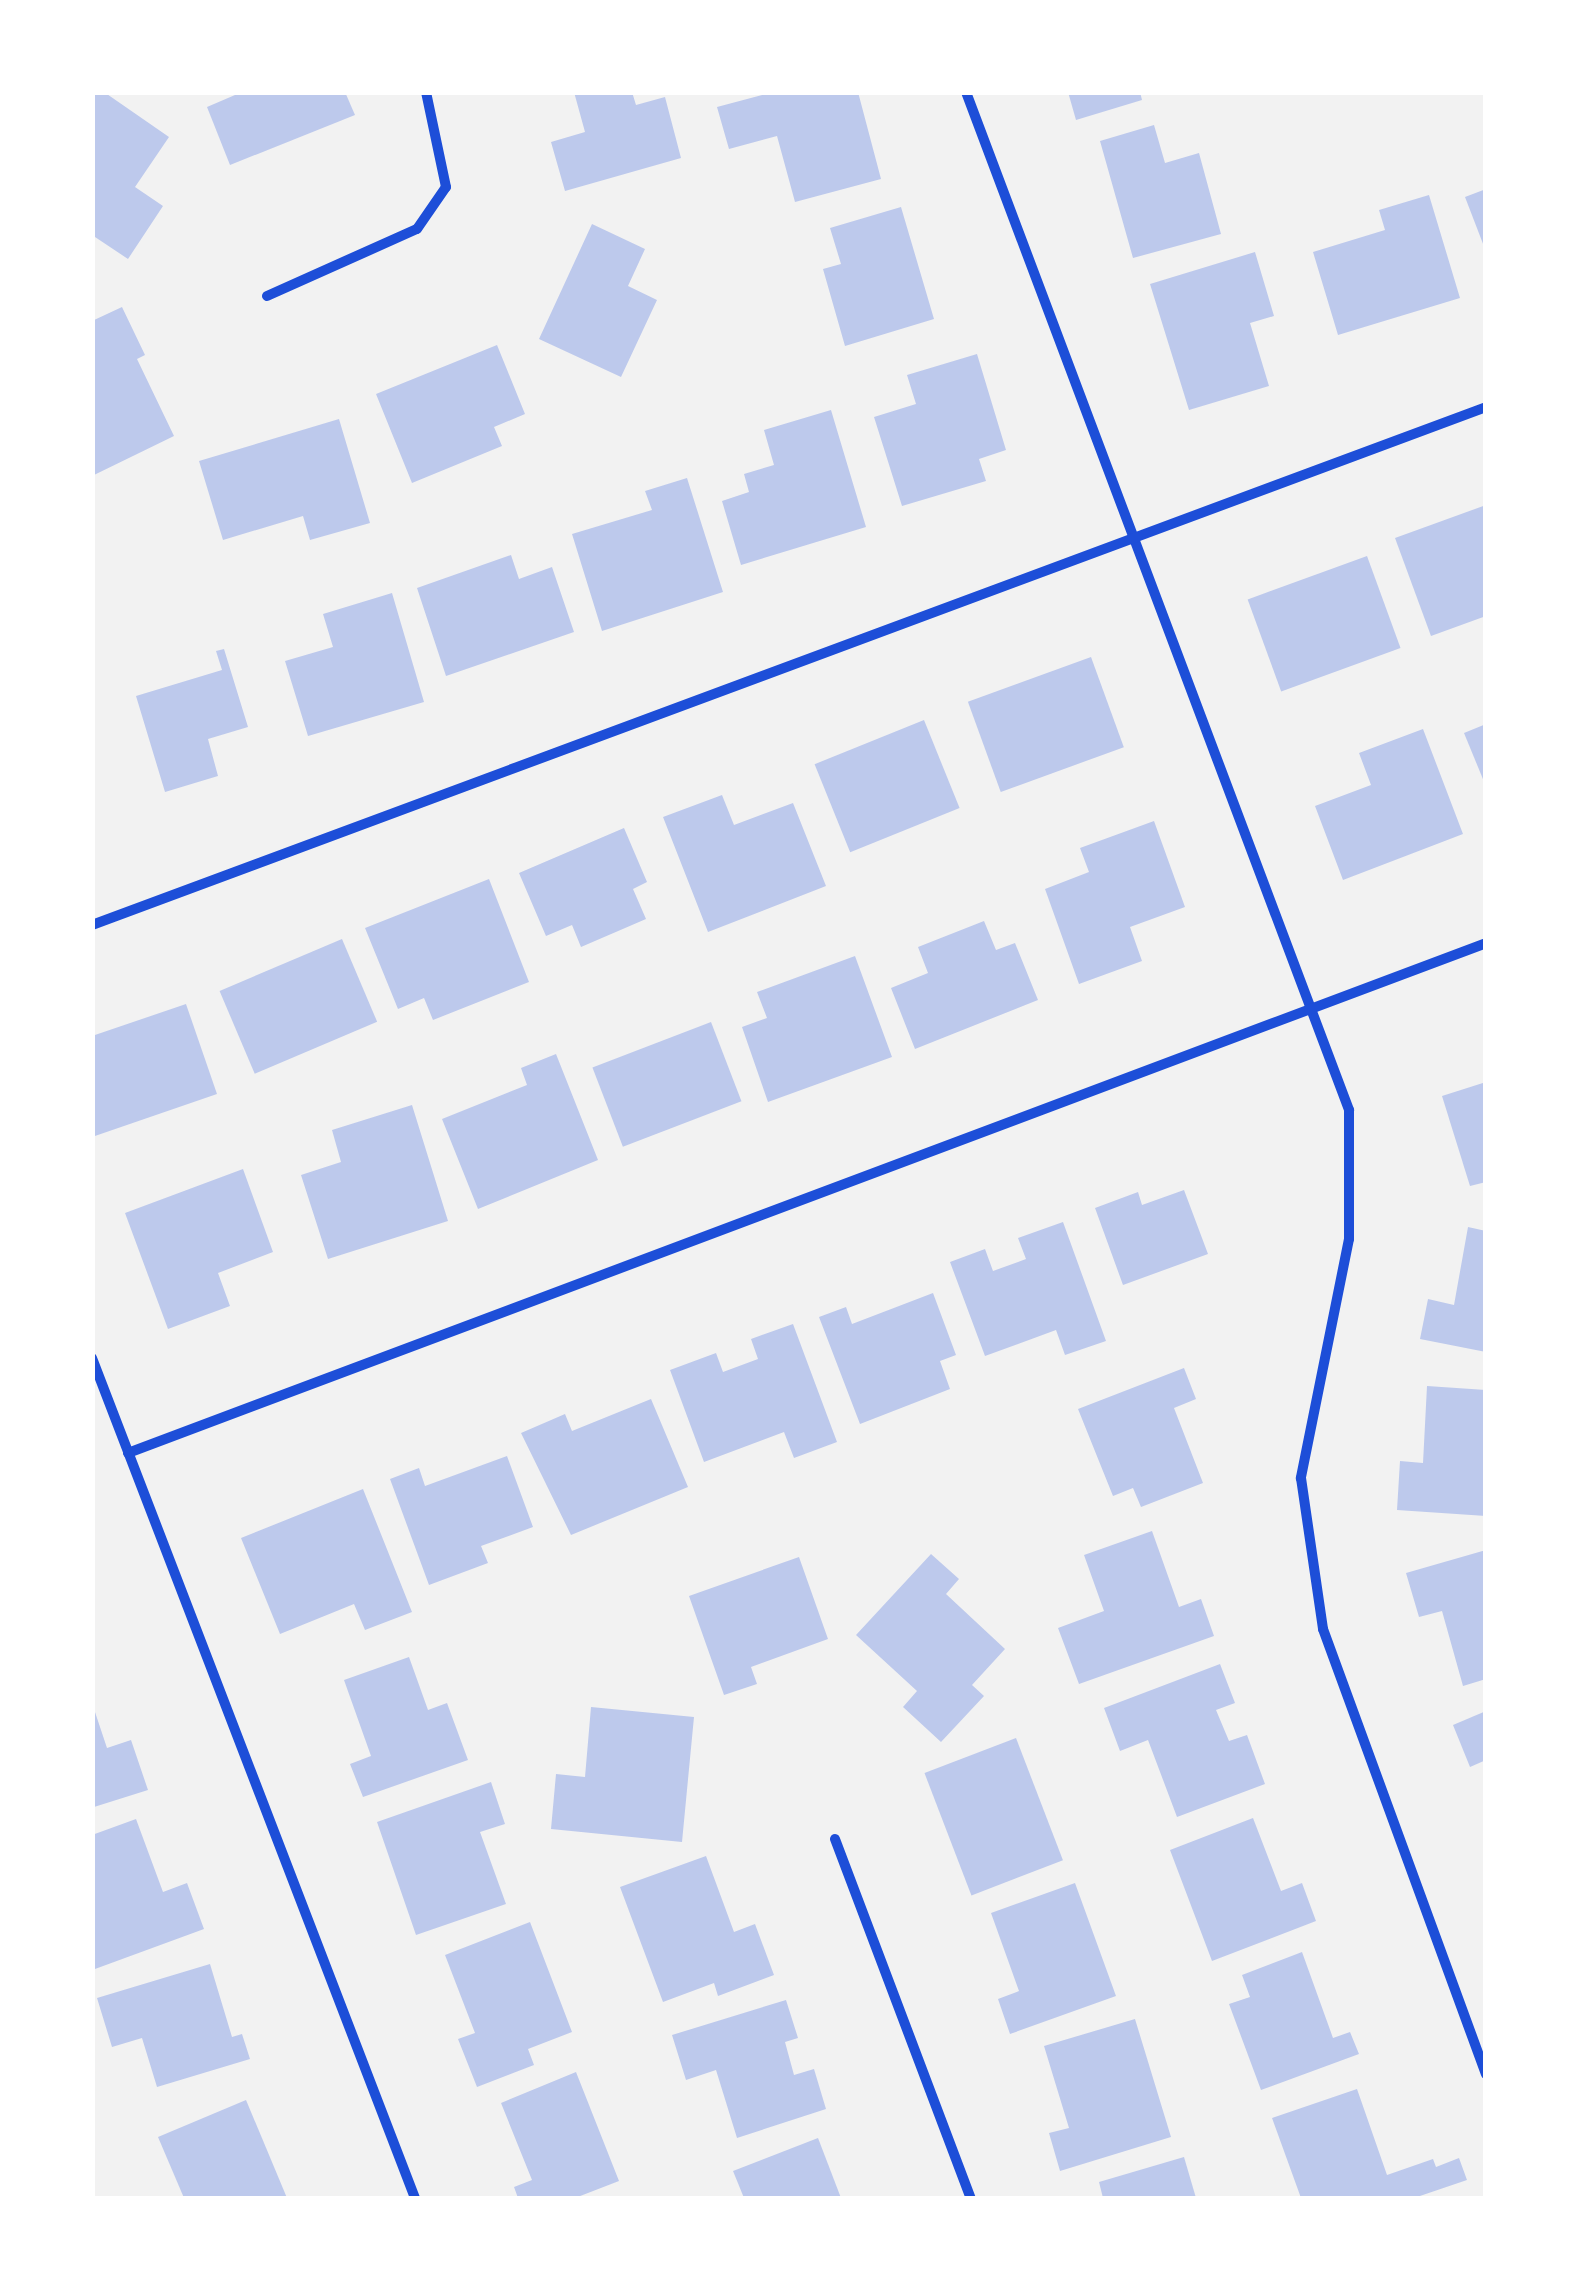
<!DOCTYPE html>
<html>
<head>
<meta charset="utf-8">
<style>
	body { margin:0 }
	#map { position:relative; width:1578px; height:2291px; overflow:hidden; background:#f2f2f2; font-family:"Archivo Narrow",sans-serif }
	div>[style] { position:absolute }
	.building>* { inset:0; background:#bdc9ec; transform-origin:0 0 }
	.minor>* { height:10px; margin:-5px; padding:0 5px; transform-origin:5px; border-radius:5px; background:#1d4ed8 }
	span { translate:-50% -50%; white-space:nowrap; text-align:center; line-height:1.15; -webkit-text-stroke:10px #fff; paint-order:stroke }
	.frame { position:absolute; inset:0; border:95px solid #fff; pointer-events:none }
</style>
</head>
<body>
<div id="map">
	<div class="building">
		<div style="clip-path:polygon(92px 92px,104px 92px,169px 137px,135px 187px,163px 206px,128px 259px,92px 235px)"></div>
		<div style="clip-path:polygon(242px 92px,345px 92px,355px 115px,230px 165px,207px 107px)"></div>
		<div style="clip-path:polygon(574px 92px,632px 92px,636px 105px,665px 97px,681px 158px,565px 191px,551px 142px,585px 132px)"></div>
		<div style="clip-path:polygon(773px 92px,858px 92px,881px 179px,795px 202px,777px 136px,729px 149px,717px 107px)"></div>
		<div style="clip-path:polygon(1068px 92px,1140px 92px,1142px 100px,1076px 120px)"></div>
		<div style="clip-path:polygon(1154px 125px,1165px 163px,1199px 153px,1221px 234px,1133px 258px,1100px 141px)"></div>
		<div style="clip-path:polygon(1486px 189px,1486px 249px,1485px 249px,1465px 197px)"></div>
		<div style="clip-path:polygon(1429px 195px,1460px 298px,1338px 335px,1313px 252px,1385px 230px,1379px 210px)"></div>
		<div style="clip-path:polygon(901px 207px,934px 319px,845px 346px,823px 269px,841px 264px,830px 228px)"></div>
		<div style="clip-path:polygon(592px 224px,645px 249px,628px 286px,657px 300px,621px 377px,539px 339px)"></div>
		<div style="clip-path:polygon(1255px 252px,1274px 316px,1250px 323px,1269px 386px,1189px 410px,1150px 284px)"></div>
		<div style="clip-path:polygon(122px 307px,145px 355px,137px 359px,174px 436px,94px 475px,92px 321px)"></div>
		<div style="clip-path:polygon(497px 345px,525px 414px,494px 427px,502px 446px,412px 483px,376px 394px)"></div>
		<div style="clip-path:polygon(977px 354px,1006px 450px,979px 459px,986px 481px,902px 506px,874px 417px,916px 404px,907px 375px)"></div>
		<div style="clip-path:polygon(831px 410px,866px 527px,741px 565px,722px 501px,749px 492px,744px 474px,774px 465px,764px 430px)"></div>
		<div style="clip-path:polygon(339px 419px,370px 523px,310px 540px,303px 516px,223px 540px,199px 461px)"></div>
		<div style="clip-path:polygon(687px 478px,723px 592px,602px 631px,572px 534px,652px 510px,645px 491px)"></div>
		<div style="clip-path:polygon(1486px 505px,1486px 616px,1431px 636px,1395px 538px)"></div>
		<div style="clip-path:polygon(511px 555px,519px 579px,552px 567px,574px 632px,446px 676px,417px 588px)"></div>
		<div style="left:1367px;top:556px;width:98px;height:127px;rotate:70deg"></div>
		<div style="clip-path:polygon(392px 593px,424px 702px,308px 736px,285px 661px,333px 647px,323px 614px)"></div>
		<div style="clip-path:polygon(224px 649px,248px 727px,208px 739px,218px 776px,165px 792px,136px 696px,222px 670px,216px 651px)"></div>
		<div style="left:1091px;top:657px;width:96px;height:131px;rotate:70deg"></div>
		<div style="left:924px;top:720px;width:95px;height:118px;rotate:68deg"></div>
		<div style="clip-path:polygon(1486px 724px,1486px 784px,1485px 784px,1464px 733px)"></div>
		<div style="clip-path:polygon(1423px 729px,1463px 834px,1343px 880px,1315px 806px,1371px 785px,1359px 753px)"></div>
		<div style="clip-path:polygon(722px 795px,734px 825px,793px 803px,826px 886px,708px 932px,663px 817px)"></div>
		<div style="clip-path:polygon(1154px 821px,1185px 907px,1130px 927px,1142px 961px,1079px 984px,1045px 889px,1089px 872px,1080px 848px)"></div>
		<div style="clip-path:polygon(624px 828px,647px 882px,633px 889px,646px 919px,581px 947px,572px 925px,546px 936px,519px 873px)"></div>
		<div style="clip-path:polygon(489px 879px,529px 982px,433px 1020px,424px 998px,398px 1009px,365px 928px)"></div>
		<div style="clip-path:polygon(984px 921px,996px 950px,1015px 943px,1038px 1000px,915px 1049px,891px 988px,928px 973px,918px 947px)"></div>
		<div style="left:342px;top:939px;width:90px;height:133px;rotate:67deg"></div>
		<div style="clip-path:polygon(855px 956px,892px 1057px,768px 1102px,742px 1027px,767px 1018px,757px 992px)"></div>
		<div style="clip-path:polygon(186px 1004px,217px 1094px,92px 1137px,92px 1036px)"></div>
		<div style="left:711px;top:1022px;width:85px;height:127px;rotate:69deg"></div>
		<div style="clip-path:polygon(556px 1054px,598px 1160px,478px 1209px,442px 1119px,527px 1085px,521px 1068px)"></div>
		<div style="clip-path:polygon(1486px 1082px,1486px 1182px,1470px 1186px,1442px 1096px)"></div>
		<div style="clip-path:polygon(412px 1105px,448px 1221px,328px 1259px,301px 1175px,341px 1162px,332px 1130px)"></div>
		<div style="clip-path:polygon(243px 1169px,273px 1252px,218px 1273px,230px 1306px,168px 1329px,125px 1213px)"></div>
		<div style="clip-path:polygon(1184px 1190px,1208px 1254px,1123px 1285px,1095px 1208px,1138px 1192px,1142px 1205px)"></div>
		<div style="clip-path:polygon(1063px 1222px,1106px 1341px,1065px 1355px,1056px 1330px,985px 1356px,950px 1262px,985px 1249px,993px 1271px,1026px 1259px,1018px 1238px)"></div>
		<div style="clip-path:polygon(1468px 1227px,1486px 1231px,1486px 1352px,1420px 1339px,1428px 1299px,1454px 1305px)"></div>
		<div style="clip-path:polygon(933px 1293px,956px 1355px,940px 1361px,950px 1389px,860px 1424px,819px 1317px,846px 1307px,852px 1324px)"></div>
		<div style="clip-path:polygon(793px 1324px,837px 1442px,794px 1458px,784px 1432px,704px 1462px,670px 1370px,716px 1353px,723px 1372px,758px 1359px,751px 1339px)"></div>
		<div style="clip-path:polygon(1184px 1368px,1196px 1399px,1174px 1408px,1203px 1483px,1141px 1507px,1133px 1488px,1113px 1496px,1078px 1409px)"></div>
		<div style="clip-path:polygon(1427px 1386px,1486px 1390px,1486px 1516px,1397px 1510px,1400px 1461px,1423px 1463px)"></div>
		<div style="clip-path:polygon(651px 1399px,688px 1487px,571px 1535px,521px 1433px,565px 1414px,572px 1431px)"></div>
		<div style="clip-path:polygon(507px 1456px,533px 1527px,481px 1546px,488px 1563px,429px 1585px,390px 1479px,419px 1468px,425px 1486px)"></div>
		<div style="clip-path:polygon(363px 1489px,412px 1612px,365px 1630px,354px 1604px,280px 1634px,241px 1538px)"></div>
		<div style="clip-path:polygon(1152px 1531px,1179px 1607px,1201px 1599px,1214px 1636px,1079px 1684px,1058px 1628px,1104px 1611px,1084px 1555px)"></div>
		<div style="clip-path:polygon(1486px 1550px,1486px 1679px,1463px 1686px,1442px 1611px,1419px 1617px,1406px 1573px)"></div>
		<div style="clip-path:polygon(931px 1554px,959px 1579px,946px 1594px,1005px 1649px,972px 1685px,984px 1696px,941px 1742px,903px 1707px,917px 1691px,856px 1635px)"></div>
		<div style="clip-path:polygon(799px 1557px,828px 1639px,751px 1667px,757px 1684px,724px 1695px,689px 1596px)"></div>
		<div style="clip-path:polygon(409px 1657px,428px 1710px,447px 1703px,468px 1760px,363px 1797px,350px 1764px,371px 1756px,344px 1680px)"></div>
		<div style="clip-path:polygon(1220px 1664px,1235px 1703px,1216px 1710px,1229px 1741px,1247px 1735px,1265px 1784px,1177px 1817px,1148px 1740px,1120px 1751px,1104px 1708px)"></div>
		<div style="clip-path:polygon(93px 1706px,107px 1748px,131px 1740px,148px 1790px,94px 1807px)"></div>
		<div style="clip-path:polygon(591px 1707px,694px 1717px,682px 1842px,551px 1829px,556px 1774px,585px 1777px)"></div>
		<div style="clip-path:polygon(1486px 1711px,1486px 1760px,1470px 1767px,1453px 1725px)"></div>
		<div style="left:1016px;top:1738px;width:131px;height:98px;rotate:69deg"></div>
		<div style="clip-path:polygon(491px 1782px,505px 1824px,480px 1832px,506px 1904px,416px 1935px,377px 1822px)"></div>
		<div style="clip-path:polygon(1253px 1818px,1281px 1891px,1302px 1883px,1316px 1921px,1212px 1961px,1170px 1850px)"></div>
		<div style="clip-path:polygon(136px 1819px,163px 1892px,187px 1883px,204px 1929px,95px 1969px,92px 1835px)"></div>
		<div style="clip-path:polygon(706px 1856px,734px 1932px,755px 1924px,774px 1975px,718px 1996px,714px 1983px,663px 2002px,620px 1887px)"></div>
		<div style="clip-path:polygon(1075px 1883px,1116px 1996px,1010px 2034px,998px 1999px,1019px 1991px,991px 1913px)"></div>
		<div style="clip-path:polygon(530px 1922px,572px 2032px,528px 2049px,534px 2065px,477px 2087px,458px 2039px,475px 2033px,445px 1955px)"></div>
		<div style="clip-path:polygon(1302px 1952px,1333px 2038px,1350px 2032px,1359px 2054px,1261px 2090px,1229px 2004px,1250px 1997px,1242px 1975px)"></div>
		<div style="clip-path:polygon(210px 1964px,232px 2037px,242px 2034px,250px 2059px,157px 2087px,142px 2038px,112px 2047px,97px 1998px)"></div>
		<div style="clip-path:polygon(786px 2000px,798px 2038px,785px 2042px,794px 2075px,814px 2069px,826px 2109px,737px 2138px,716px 2070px,686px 2080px,672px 2035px)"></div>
		<div style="clip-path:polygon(1135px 2019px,1171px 2137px,1060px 2171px,1049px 2133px,1069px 2128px,1044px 2046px)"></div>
		<div style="clip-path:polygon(576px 2072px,619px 2181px,575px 2198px,518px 2198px,514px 2187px,532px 2180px,501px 2103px)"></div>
		<div style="clip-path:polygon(1357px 2089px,1387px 2175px,1433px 2159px,1436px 2167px,1459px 2158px,1467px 2180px,1414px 2198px,1301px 2198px,1272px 2118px)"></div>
		<div style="clip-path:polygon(246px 2100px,287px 2198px,184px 2198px,158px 2137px)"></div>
		<div style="clip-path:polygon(818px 2138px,841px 2198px,744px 2198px,733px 2171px)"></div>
		<div style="clip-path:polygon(1184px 2157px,1196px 2198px,1103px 2198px,1099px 2182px)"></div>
	</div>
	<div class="minor">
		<div style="left:966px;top:92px;width:1088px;rotate:69.38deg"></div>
		<div style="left:1349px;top:1110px;width:129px;rotate:90deg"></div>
		<div style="left:1349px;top:1239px;width:244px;rotate:101.4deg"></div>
		<div style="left:1301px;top:1478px;width:153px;rotate:81.7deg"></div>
		<div style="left:1323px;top:1629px;width:474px;rotate:69.9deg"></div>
		<div style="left:267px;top:296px;width:164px;rotate:-24.1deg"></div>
		<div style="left:417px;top:229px;width:51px;rotate:-55.4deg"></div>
		<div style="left:446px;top:187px;width:97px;rotate:-101.9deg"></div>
		<div style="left:92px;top:925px;width:1487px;rotate:-20.38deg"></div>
		<div style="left:92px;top:1358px;width:900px;rotate:68.97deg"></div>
		<div style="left:128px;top:1453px;width:1451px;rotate:-20.58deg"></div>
		<div style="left:835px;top:1839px;width:384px;rotate:69.3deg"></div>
	</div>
	<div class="frame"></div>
</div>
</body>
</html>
